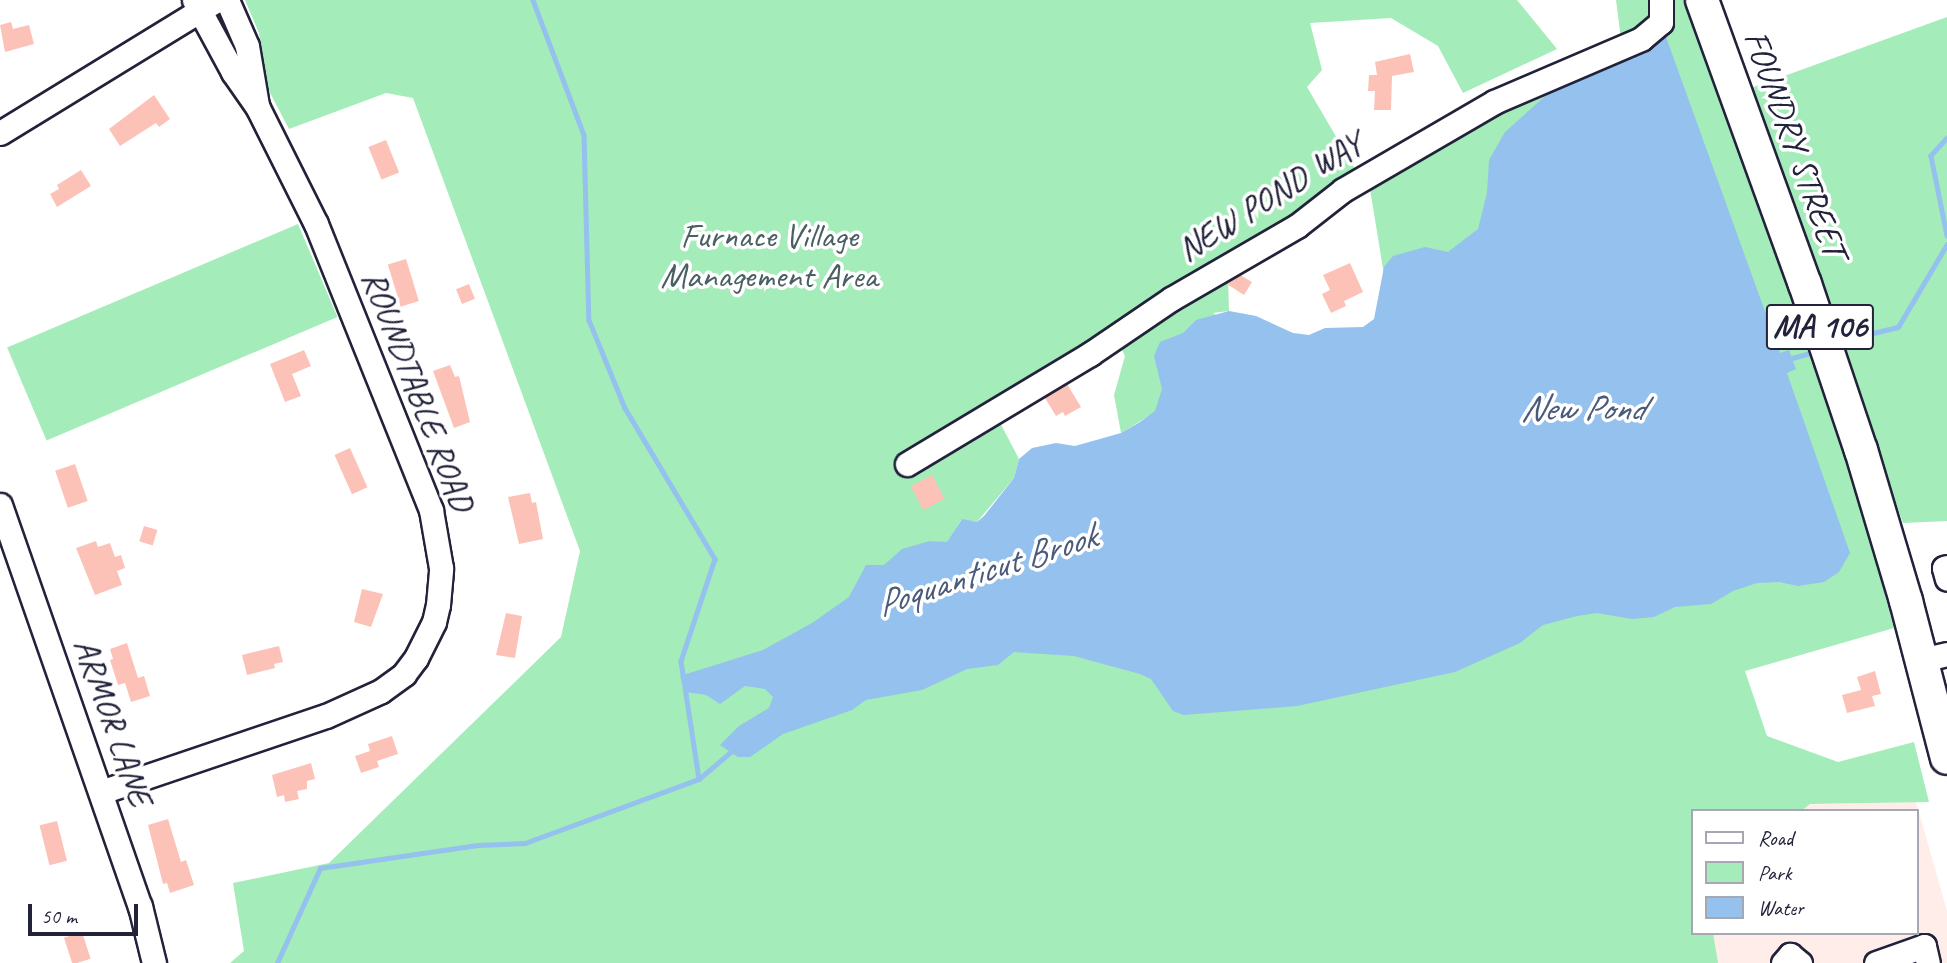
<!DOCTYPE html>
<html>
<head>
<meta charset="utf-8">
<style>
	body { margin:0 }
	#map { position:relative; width:1947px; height:963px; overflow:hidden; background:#fff; font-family:Caveat,sans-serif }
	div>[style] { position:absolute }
	.built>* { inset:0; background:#feede9 }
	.green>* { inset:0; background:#a4ecb9; transform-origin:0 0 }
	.water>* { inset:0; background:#94c1ee }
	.stream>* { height:4.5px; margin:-2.25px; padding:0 2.25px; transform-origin:2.25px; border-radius:2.25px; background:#94c1ee }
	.building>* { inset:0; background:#fdc2b7; transform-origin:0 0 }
	.roads { filter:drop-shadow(2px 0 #22223b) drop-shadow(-2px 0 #22223b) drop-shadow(0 2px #22223b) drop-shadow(0 -2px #22223b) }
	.minor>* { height:23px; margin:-11.5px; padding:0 11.5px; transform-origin:11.5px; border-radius:11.5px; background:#fff }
	.highway>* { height:32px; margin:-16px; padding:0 16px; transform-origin:16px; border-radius:16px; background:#fff }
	span { translate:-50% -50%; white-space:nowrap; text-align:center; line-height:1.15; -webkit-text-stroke:7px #fff; paint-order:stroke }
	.shield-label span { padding:2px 5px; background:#fff; border:2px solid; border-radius:5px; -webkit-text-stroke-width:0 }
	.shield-label { font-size:33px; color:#22223b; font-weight:700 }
	.street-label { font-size:35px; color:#22223b }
	.park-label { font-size:35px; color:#495f61 }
	.water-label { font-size:37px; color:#4a5a7a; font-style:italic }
	.legend { position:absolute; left:1691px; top:809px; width:228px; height:126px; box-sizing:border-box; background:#fff; border:2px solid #a7a7b1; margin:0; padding:9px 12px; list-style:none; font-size:21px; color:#22223b }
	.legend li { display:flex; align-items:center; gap:14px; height:35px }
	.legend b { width:35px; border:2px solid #a7a7b1 }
	.scale { position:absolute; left:28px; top:904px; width:110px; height:32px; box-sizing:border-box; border:4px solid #22223b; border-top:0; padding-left:9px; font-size:21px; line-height:24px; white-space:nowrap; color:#22223b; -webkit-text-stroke:5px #fff; paint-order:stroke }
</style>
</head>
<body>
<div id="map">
	<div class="built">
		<div style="clip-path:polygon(1916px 802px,1947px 911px,1947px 963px,1718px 963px,1708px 933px,1917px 933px,1917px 811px,1693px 811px,1665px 808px)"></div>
	</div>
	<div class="green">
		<div style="clip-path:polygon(evenodd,245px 0,1517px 0,1557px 49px,1463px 93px,1438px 46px,1391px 18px,1310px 23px,1322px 70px,1307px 87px,1358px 174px,1621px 39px,1616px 0,1689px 0,1872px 526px,1867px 528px,1894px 628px,1745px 671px,1767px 736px,1838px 762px,1914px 742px,1929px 802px,1810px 804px,1801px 811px,1693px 811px,1693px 933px,1713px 933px,1718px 963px,230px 963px,244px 951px,233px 883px,329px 863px,561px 637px,580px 551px,413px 98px,386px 93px,289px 129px,268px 89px,259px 33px,245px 0,1369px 183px,1413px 452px,1213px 313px,1229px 311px,1228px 277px,1369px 183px,245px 0,1118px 342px,1125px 356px,1114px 395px,1121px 433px,1152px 414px,902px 645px,930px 541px,947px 543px,961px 520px,977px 522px,1014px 478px,1019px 459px,997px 417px,1118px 342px)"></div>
		<div style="clip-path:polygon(1947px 17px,1947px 521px,1903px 523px,1748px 89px)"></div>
		<div style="left:298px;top:224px;width:101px;height:316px;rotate:67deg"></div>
	</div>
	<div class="water">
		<div style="clip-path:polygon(1666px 37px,1780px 353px,1789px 350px,1796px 369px,1787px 373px,1850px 553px,1839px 572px,1824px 582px,1798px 586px,1779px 582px,1757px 583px,1733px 591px,1711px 604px,1675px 607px,1654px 617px,1632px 619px,1597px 613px,1577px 616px,1543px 625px,1520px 643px,1455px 672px,1297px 706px,1184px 715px,1173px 711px,1151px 679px,1140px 674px,1074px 656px,1014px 652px,998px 665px,967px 669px,922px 690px,866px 700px,852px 710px,783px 734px,750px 757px,738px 757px,720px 745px,739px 726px,769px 708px,773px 697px,765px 689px,745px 686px,720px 704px,706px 695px,686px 692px,680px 676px,763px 650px,812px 623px,849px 597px,866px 565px,884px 565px,902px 549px,930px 541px,947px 542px,962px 519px,977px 522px,984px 516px,1014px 478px,1019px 459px,1032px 448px,1056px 443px,1075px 446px,1121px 433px,1140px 422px,1155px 411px,1162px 389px,1154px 356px,1160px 342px,1183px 333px,1196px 320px,1229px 311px,1256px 316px,1293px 333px,1309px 335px,1325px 328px,1363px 327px,1374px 319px,1384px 267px,1393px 256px,1425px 247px,1448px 252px,1478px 229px,1487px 193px,1489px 160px,1505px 132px,1544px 97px,1574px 76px)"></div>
	</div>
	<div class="stream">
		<div style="left:533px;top:0;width:144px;rotate:69.3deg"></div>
		<div style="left:584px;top:135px;width:185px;rotate:88.5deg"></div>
		<div style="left:589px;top:320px;width:95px;rotate:67.8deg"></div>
		<div style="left:625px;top:408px;width:176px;rotate:59.2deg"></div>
		<div style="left:715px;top:559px;width:108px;rotate:108.4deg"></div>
		<div style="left:681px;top:661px;width:118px;rotate:81.3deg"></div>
		<div style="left:1947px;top:138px;width:24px;rotate:132deg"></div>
		<div style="left:1931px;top:156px;width:81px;rotate:78.6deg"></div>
		<div style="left:1848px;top:339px;width:51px;rotate:-13.5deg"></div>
		<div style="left:1898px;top:327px;width:96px;rotate:-59.4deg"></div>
		<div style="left:1789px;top:359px;width:22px;rotate:-16deg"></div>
		<div style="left:277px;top:963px;width:104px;rotate:-65.6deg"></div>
		<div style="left:320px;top:868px;width:159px;rotate:-8.3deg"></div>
		<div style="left:477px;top:845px;width:48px;rotate:-2.4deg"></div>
		<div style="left:525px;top:843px;width:185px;rotate:-20.2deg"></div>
		<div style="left:699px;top:779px;width:45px;rotate:-40.5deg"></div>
	</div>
	<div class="building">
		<div style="clip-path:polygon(11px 22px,13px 29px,29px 25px,34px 44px,5px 52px,0 25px)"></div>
		<div style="clip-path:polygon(1410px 54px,1414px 72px,1392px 76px,1391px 110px,1374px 110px,1375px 91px,1368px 91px,1369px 75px,1377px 75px,1375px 62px)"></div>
		<div style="clip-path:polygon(154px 95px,170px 119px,159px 127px,156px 123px,120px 146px,109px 129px)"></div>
		<div style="left:386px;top:140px;width:35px;height:19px;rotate:68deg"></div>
		<div style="clip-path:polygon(81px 170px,91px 186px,57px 207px,50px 194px,59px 189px,57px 185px)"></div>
		<div style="left:406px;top:259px;width:44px;height:19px;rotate:73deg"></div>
		<div style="clip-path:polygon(1350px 263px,1363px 292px,1344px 301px,1346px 306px,1331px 313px,1322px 294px,1330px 290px,1323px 275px)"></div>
		<div style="clip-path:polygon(1240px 275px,1252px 282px,1244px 295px,1227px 284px)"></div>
		<div style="left:469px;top:284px;width:16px;height:14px;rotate:68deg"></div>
		<div style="clip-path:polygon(304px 350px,311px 366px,292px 374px,301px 396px,285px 402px,270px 364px)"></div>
		<div style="clip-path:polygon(450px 365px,455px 377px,459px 376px,470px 422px,454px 428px,433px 371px)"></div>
		<div style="clip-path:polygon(1067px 384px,1081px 407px,1065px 416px,1063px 412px,1056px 416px,1045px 398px)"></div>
		<div style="left:350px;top:448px;width:43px;height:17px;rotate:66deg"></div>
		<div style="left:75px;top:464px;width:39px;height:21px;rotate:71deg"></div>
		<div style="left:932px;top:475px;width:27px;height:24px;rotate:62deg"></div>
		<div style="clip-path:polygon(530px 493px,532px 503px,536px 502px,543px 539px,519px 544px,508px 497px)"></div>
		<div style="left:144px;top:526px;width:14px;height:16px;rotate:17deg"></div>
		<div style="clip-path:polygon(96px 541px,98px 547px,110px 543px,115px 557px,121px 555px,125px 568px,117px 571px,122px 585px,95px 595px,76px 548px)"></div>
		<div style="clip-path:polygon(362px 589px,383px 594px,371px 627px,354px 622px)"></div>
		<div style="clip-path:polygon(506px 613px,522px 616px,515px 658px,496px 655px)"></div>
		<div style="clip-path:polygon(127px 643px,138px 678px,144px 676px,150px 696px,131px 702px,125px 683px,118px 685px,110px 660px,113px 659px,110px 649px)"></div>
		<div style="clip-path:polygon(279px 646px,283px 662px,274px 664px,275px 668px,247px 675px,242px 655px)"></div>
		<div style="clip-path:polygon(1875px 671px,1881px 694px,1872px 696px,1875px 706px,1847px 713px,1842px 695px,1861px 690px,1857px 677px)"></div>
		<div style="clip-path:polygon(392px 736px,398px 754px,377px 761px,379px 767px,361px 773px,355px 756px,370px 751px,368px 744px)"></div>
		<div style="clip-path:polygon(311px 763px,315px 779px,307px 781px,307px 789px,297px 791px,299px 799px,285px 802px,284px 795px,277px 797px,272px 775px)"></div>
		<div style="clip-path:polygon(168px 819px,181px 862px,186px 860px,194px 885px,170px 893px,167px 883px,163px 884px,148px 825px)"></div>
		<div style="left:57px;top:821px;width:41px;height:18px;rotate:76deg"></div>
		<div style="left:82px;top:932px;width:28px;height:19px;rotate:72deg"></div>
	</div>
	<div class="roads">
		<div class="minor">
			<div style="left:227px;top:0;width:50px;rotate:66.5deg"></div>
			<div style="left:247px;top:46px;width:60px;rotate:80.4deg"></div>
			<div style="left:0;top:133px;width:255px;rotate:-31.5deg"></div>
			<div style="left:907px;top:464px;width:214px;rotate:-31deg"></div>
			<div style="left:1090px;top:354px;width:98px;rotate:-34.2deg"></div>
			<div style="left:1171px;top:299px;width:146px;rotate:-30.1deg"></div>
			<div style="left:1297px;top:226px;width:58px;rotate:-38deg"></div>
			<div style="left:1343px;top:190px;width:175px;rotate:-30.2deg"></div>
			<div style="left:1494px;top:102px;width:160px;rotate:-23.2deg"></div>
			<div style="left:1641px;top:39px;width:26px;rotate:-40deg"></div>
			<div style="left:1661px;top:22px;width:22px;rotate:-90deg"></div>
			<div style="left:0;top:505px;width:425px;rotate:70.8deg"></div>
			<div style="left:140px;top:906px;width:59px;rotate:76.2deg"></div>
			<div style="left:1947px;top:567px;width:3px;rotate:162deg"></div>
			<div style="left:1944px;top:568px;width:11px;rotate:75deg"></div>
			<div style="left:1921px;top:660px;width:27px;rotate:-13deg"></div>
			<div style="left:101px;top:792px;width:237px;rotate:-18.7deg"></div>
			<div style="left:326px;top:716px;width:60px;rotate:-24.4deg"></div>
			<div style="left:381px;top:691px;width:29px;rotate:-36deg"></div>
			<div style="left:404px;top:674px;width:20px;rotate:-53deg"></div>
			<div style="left:416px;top:658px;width:40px;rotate:-63.4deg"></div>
			<div style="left:434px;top:622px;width:17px;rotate:-77deg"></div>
			<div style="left:438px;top:605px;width:37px;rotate:-85deg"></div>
			<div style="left:441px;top:568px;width:59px;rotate:-99.8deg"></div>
			<div style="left:431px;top:510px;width:308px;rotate:-111.9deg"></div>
			<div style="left:316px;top:224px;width:130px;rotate:-116.6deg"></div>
			<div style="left:258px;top:108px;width:44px;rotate:-124.8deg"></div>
			<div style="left:233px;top:72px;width:82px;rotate:-118.4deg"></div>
			<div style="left:1783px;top:963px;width:11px;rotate:-49deg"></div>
			<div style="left:1790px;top:955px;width:13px;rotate:39deg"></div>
			<div style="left:1876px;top:963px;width:51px;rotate:-19.5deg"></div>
			<div style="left:1924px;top:946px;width:17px;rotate:77deg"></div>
		</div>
		<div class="highway">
			<div style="left:1702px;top:0;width:302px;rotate:70.1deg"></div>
			<div style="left:1805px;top:284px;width:175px;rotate:71.4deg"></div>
			<div style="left:1861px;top:450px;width:158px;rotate:73.4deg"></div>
			<div style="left:1906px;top:601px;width:162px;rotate:75.4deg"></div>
		</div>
	</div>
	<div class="shield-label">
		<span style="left:1820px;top:327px">MA 106</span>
	</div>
	<div class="street-label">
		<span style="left:1795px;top:144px;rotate:70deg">FOUNDRY STREET</span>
		<span style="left:1270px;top:197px;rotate:-32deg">NEW POND WAY</span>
		<span style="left:418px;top:391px;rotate:69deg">ROUNDTABLE ROAD</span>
		<span style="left:113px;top:722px;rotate:71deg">ARMOR LANE</span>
	</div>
	<div class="park-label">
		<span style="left:769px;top:256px">Furnace Village<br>Management Area</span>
	</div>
	<div class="water-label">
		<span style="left:1582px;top:408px">New Pond</span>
		<span style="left:986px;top:570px;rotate:-18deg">Poquanticut Brook</span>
	</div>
	<ul class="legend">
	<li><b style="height:9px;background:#fff"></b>Road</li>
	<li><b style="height:19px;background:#a4ecb9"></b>Park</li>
	<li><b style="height:19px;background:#94c1ee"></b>Water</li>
	</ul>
	<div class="scale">50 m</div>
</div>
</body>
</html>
